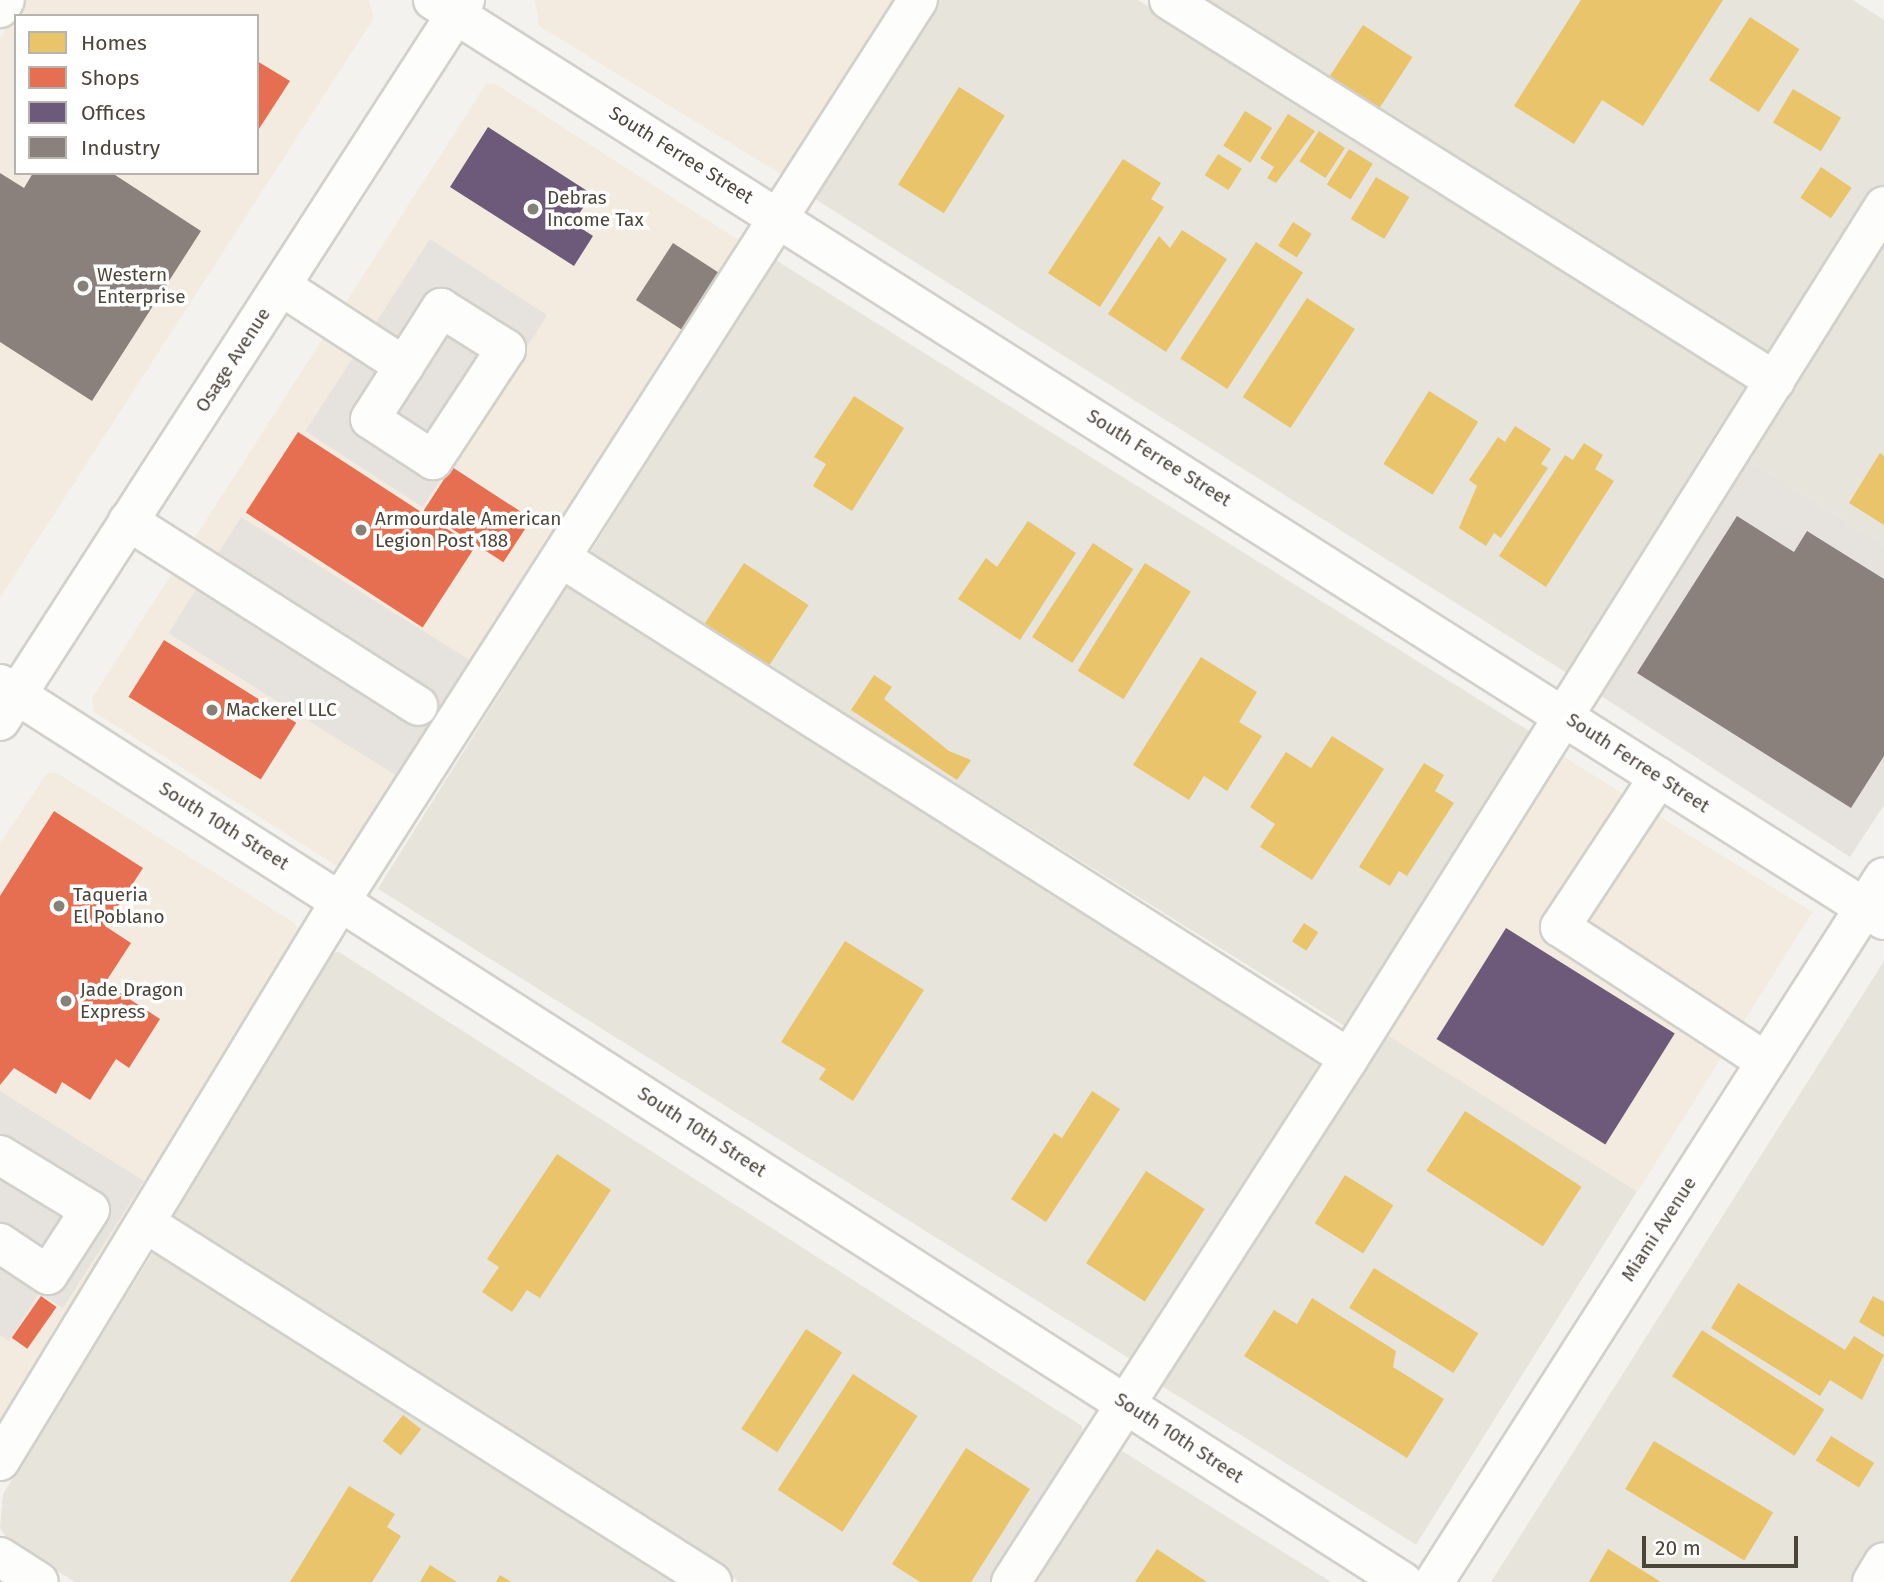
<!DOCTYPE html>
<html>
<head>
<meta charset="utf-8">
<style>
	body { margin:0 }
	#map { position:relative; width:1884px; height:1582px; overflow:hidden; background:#f4f2ee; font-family:"Fira Sans",sans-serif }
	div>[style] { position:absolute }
	.residential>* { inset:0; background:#e7e4dc; transform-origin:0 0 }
	.commercial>* { inset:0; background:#f3ebdf; transform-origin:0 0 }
	.industrial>* { inset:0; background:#e6e2de }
	.parking>* { inset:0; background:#e6e3df; transform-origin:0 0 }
	.homes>* { inset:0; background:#e9c46a; transform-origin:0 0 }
	.shops>* { inset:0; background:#e76f51; transform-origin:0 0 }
	.offices>* { inset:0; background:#6d597a; transform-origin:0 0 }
	.industry>* { inset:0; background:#8a817c; transform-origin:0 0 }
	.roads { filter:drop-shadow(2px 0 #d2d0cb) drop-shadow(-2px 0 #d2d0cb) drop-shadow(0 2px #d2d0cb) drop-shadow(0 -2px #d2d0cb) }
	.minor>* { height:38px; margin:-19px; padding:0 19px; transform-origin:19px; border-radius:19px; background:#fdfdfc }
	.dots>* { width:19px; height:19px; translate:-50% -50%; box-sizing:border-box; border:4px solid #fff; border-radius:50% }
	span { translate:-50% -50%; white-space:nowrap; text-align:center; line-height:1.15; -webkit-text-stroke:7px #fff; paint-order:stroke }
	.street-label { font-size:19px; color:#4b4439 }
	.poi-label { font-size:19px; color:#4b4439 }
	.left { translate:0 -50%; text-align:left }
	.legend { position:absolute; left:14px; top:14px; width:245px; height:161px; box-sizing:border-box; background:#fff; border:2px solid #b7b4b0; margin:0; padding:9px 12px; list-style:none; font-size:21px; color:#4b4439 }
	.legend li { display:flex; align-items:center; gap:14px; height:35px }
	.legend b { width:35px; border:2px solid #b7b4b0 }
	.scale { position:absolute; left:1642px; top:1536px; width:156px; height:32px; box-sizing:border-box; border:4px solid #4b4439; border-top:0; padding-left:9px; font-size:21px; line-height:24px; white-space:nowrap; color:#4b4439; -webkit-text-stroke:5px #fff; paint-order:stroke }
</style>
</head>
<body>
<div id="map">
	<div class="residential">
		<div style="clip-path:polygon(939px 0,1138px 0,1752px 388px,1570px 675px,815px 199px)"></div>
		<div style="clip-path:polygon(1198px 0,1853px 0,1884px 20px,1884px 185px,1771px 358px)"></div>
		<div style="clip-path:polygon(1884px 234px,1884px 545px,1744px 457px)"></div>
		<div style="left:774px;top:259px;width:897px;height:348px;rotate:32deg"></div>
		<div style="left:567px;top:586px;width:891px;height:357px;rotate:32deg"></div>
		<div style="clip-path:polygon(339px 952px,1082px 1426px,1082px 1438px,989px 1582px,739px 1582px,166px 1221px,331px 953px)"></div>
		<div style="clip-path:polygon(1884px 961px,1884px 1546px,1861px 1582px,1491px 1582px)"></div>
		<div style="left:1381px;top:1031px;width:302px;height:417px;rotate:32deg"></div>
		<div style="clip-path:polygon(157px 1246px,687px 1582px,75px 1582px,8px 1540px,0 1528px,3px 1494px)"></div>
		<div style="clip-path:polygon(1111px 1444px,1331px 1582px,1024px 1582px)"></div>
	</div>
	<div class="commercial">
		<div style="clip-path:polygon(evenodd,24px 0,369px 0,374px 18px,0 598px,0 38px,24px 0,16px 16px,257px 16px,257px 173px,16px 173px,16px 16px)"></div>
		<div style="clip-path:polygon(535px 0,896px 0,784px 176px,539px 26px)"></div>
		<div style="clip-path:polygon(494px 83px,748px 246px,343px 870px,94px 712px,92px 698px,486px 84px)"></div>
		<div style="left:1558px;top:753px;width:300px;height:330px;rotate:32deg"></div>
		<div style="clip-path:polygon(47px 773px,57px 773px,296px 924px,299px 942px,0 1442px,0 843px)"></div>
	</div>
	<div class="industrial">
		<div style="clip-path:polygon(1744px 457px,1884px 545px,1884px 805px,1850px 857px,1595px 692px)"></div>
	</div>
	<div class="parking">
		<div style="left:430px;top:239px;width:140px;height:229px;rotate:33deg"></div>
		<div style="left:241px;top:517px;width:273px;height:137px;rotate:32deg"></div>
		<div style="clip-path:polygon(0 1091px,144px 1181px,63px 1308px,39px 1293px,9px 1341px,0 1335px)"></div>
	</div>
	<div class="homes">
		<div style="clip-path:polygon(1581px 0,1723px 0,1643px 126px,1602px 100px,1574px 144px,1514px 106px)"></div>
		<div style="left:1750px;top:17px;width:59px;height:75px;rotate:33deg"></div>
		<div style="left:1363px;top:25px;width:59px;height:62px;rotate:33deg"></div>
		<div style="left:959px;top:87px;width:54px;height:115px;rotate:32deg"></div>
		<div style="left:1793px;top:89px;width:56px;height:39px;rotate:31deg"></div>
		<div style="left:1245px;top:111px;width:32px;height:41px;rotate:32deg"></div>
		<div style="clip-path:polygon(1288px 114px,1315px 131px,1276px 183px,1267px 178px,1274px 167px,1260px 158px)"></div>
		<div style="left:1319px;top:131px;width:31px;height:36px;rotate:33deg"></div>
		<div style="left:1349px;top:149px;width:28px;height:42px;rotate:32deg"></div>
		<div style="left:1218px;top:154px;width:28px;height:25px;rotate:32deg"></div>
		<div style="clip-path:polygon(1123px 159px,1161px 183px,1151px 199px,1164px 207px,1100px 307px,1048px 273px)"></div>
		<div style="left:1821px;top:167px;width:37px;height:37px;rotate:34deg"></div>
		<div style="left:1376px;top:177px;width:39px;height:49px;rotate:31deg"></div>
		<div style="left:1293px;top:222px;width:22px;height:28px;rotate:32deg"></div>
		<div style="clip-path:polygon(1182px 230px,1227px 259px,1166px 352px,1108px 314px,1159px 236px,1170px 248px)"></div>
		<div style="left:1256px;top:242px;width:56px;height:139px;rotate:33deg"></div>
		<div style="left:1307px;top:298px;width:57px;height:118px;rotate:33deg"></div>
		<div style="left:1429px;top:391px;width:58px;height:86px;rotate:32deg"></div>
		<div style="clip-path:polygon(854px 396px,904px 428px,852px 511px,813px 486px,826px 464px,814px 457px)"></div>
		<div style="clip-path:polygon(1515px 426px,1551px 449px,1541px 464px,1548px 468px,1501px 538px,1494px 533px,1486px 546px,1459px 528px,1477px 486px,1469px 480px,1498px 437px,1505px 442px)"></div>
		<div style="clip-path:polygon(1584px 443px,1603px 455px,1595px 469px,1614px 481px,1546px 587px,1499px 556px,1565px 455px,1573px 460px)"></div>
		<div style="clip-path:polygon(1880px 453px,1884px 456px,1884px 525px,1849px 503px)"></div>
		<div style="clip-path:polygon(1028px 521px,1076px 553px,1020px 640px,958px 599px,986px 558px,997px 567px)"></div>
		<div style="left:1093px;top:543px;width:48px;height:112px;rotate:33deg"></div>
		<div style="left:744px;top:563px;width:77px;height:72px;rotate:33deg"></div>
		<div style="left:1145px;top:563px;width:54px;height:127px;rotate:32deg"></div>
		<div style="clip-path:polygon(1201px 657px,1257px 692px,1239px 722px,1262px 736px,1227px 791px,1204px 776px,1189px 800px,1133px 765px)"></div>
		<div style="clip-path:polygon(874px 675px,892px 687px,884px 699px,949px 751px,971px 760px,957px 780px,851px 710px)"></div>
		<div style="clip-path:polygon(1332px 736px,1384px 769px,1312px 880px,1260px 847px,1275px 824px,1250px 807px,1286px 752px,1311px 768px)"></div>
		<div style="clip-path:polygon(1424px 763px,1444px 775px,1435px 791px,1454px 803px,1407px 876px,1399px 871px,1390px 886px,1359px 867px)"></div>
		<div style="left:1304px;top:923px;width:17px;height:22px;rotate:33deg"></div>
		<div style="clip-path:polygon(845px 941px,924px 990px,853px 1101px,819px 1079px,826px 1069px,781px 1042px)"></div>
		<div style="clip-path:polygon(1092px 1091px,1120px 1109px,1046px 1222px,1011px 1199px,1054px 1133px,1062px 1138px)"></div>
		<div style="left:1465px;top:1111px;width:139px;height:71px;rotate:33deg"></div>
		<div style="clip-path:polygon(557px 1154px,611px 1190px,540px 1298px,527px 1290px,512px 1312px,482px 1292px,499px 1267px,487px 1259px)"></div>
		<div style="left:1146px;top:1171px;width:70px;height:110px;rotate:33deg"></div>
		<div style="left:1345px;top:1175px;width:57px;height:57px;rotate:32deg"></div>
		<div style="left:1374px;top:1268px;width:123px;height:47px;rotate:32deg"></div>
		<div style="clip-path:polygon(1738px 1283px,1845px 1350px,1854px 1336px,1884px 1355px,1862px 1400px,1830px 1380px,1820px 1396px,1711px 1328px)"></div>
		<div style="clip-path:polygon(1873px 1296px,1884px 1302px,1884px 1337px,1859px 1322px)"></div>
		<div style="clip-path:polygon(1312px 1298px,1396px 1351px,1393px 1367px,1444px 1399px,1407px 1458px,1244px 1356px,1274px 1310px,1297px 1324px)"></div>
		<div style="left:806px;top:1329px;width:43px;height:119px;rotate:33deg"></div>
		<div style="left:1702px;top:1330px;width:146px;height:55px;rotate:33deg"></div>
		<div style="left:853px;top:1374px;width:77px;height:138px;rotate:33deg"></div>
		<div style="left:403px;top:1415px;width:23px;height:33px;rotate:38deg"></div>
		<div style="left:1831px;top:1436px;width:51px;height:29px;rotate:32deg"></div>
		<div style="left:1654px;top:1441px;width:139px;height:56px;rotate:31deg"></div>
		<div style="clip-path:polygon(966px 1448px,1030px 1489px,971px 1582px,920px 1582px,892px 1564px)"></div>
		<div style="clip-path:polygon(349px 1486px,395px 1514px,387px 1527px,401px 1536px,372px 1582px,290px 1582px)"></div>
		<div style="clip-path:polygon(1157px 1549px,1207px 1582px,1135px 1582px)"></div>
		<div style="clip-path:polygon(1608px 1549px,1661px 1582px,1589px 1582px)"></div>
		<div style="clip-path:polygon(430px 1565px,457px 1582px,420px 1582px)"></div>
		<div style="clip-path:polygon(500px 1575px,511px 1582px,496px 1582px)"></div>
	</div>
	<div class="shops">
		<div style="clip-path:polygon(257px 61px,290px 81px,257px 132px)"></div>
		<div style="left:298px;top:432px;width:211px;height:96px;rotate:33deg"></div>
		<div style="left:452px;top:467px;width:95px;height:52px;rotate:33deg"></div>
		<div style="left:164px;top:640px;width:156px;height:67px;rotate:32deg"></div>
		<div style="clip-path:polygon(54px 811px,143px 868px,105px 926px,131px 943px,105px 983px,160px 1019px,129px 1068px,116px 1059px,90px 1100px,62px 1082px,56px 1094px,14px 1068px,0 1085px,0 896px)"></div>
		<div style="left:41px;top:1296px;width:19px;height:51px;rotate:35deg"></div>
	</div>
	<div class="offices">
		<div style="clip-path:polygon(488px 127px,592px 194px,573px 223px,593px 236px,574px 266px,450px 187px)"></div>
		<div style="left:1506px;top:928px;width:199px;height:131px;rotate:32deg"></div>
	</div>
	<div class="industry">
		<div style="clip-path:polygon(0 173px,24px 188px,33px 173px,112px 173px,201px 231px,92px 401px,0 342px)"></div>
		<div style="left:673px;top:243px;width:57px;height:68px;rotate:33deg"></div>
		<div style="clip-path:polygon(1737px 516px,1794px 552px,1807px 531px,1884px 579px,1884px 756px,1851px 808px,1637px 673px)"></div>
	</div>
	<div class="roads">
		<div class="minor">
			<div style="left:433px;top:0;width:1718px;rotate:32.38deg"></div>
			<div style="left:1169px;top:0;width:716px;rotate:32.16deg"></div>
			<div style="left:0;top:8px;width:9px;rotate:-58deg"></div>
			<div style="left:281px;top:286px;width:147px;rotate:33deg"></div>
			<div style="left:404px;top:366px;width:69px;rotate:-57.5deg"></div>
			<div style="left:441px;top:308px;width:77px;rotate:32.2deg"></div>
			<div style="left:506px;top:349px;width:133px;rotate:123.3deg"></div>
			<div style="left:433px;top:460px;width:75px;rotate:-146.9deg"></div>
			<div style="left:370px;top:419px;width:63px;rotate:-57.3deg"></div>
			<div style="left:128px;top:521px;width:344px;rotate:32.5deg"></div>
			<div style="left:561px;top:558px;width:933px;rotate:32.4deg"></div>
			<div style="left:0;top:684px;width:1666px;rotate:32.62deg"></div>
			<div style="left:0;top:721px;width:858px;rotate:-57.18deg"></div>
			<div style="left:1659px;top:777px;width:180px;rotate:123.4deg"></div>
			<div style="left:1560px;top:927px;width:246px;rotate:33.2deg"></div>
			<div style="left:0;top:1155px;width:105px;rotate:31.4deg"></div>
			<div style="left:90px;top:1210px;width:77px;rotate:122.9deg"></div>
			<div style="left:48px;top:1275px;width:58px;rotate:-146.3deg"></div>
			<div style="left:147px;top:1224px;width:669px;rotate:32.36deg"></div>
			<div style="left:0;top:1461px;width:657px;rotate:-58.71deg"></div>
			<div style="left:341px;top:900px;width:1069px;rotate:-57.34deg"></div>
			<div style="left:0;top:1557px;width:46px;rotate:32.7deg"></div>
			<div style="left:1011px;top:1582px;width:624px;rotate:-57.18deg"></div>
			<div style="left:1349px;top:1058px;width:1006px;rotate:-57.87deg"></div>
			<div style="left:1434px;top:1582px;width:836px;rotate:-57.45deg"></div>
			<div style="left:1872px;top:1582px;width:23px;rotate:-59deg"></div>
		</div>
	</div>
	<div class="dots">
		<div style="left:533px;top:209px;background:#868178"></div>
		<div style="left:83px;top:286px;background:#868178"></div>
		<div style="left:361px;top:530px;background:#868178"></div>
		<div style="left:212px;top:710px;background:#868178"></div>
		<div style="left:59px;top:906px;background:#868178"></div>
		<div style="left:66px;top:1001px;background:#868178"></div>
	</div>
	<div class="street-label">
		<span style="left:681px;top:155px;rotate:32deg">South Ferree Street</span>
		<span style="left:233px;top:360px;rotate:-57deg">Osage Avenue</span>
		<span style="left:1159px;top:458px;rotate:32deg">South Ferree Street</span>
		<span style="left:1638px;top:763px;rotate:33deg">South Ferree Street</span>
		<span style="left:224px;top:826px;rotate:32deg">South 10th Street</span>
		<span style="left:702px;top:1132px;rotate:33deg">South 10th Street</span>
		<span style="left:1659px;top:1229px;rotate:-57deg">Miami Avenue</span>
		<span style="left:1179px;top:1438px;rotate:33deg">South 10th Street</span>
	</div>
	<div class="poi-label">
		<span class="left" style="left:547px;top:209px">Debras<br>Income Tax</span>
		<span class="left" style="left:97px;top:286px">Western<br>Enterprise</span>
		<span class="left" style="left:375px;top:530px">Armourdale American<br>Legion Post 188</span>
		<span class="left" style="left:226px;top:710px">Mackerel LLC</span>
		<span class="left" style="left:73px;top:906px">Taqueria<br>El Poblano</span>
		<span class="left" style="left:80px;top:1001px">Jade Dragon<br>Express</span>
	</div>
	<ul class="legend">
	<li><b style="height:19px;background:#e9c46a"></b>Homes</li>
	<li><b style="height:19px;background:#e76f51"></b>Shops</li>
	<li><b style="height:19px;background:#6d597a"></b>Offices</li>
	<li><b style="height:19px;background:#8a817c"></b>Industry</li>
	</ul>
	<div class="scale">20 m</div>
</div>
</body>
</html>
